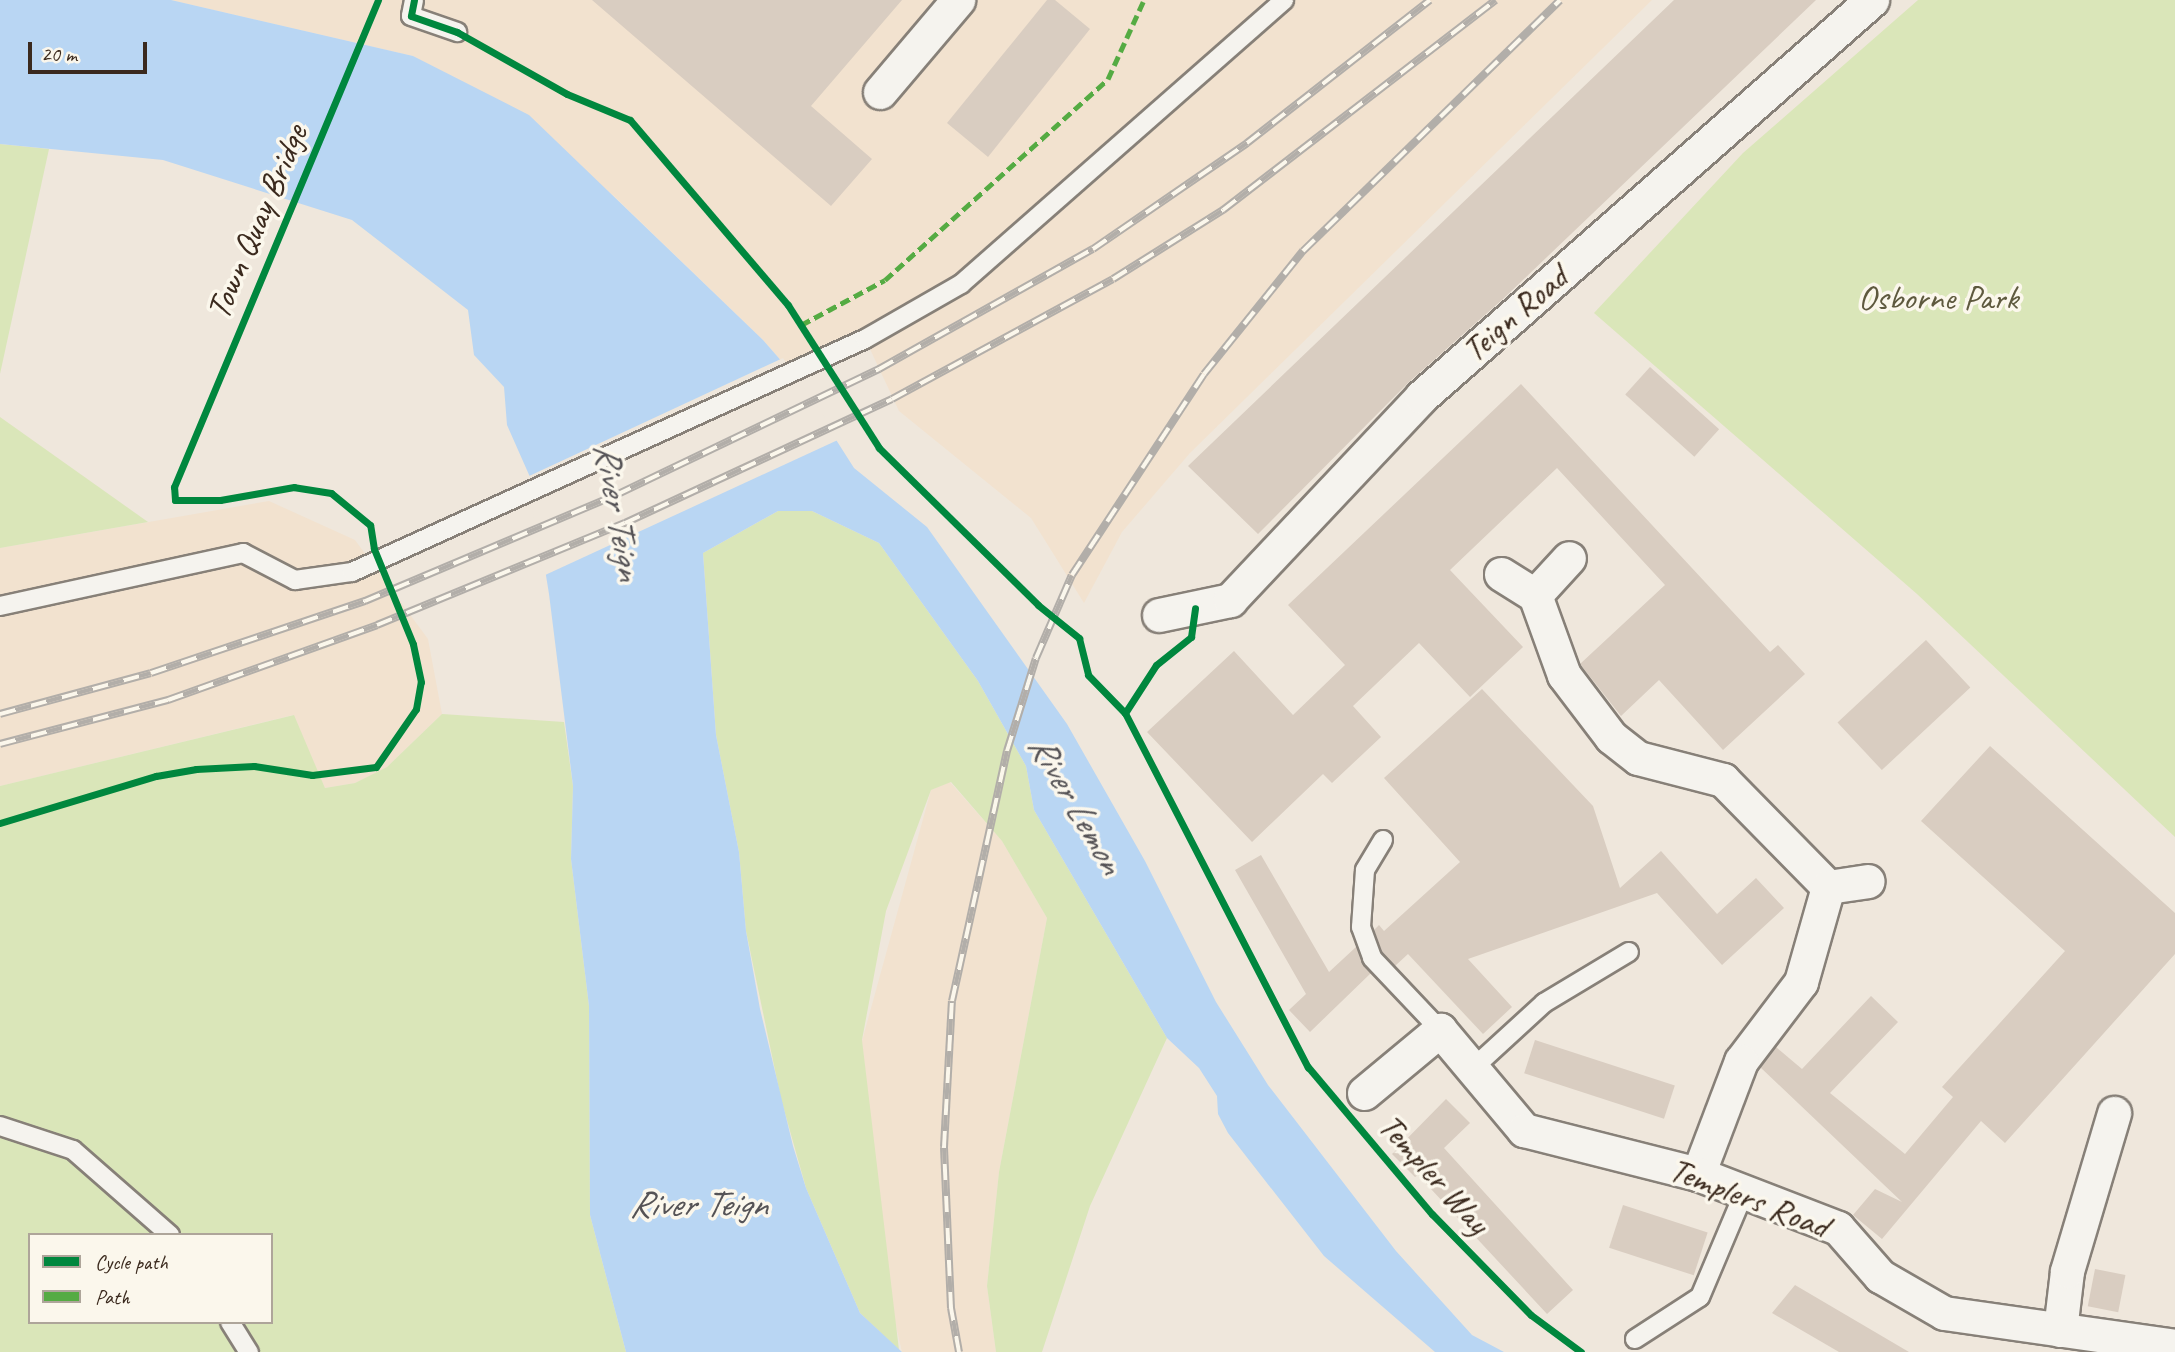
<!DOCTYPE html>
<html>
<head>
<meta charset="utf-8">
<style>
	body { margin:0 }
	#map { position:relative; width:2175px; height:1352px; overflow:hidden; background:#efe7dc; font-family:Caveat,sans-serif }
	div>[style] { position:absolute }
	.built>* { inset:0; background:#f2e2cf }
	.green>* { inset:0; background:#dae6b9 }
	.water>* { inset:0; background:#b9d6f3 }
	.pier>* { inset:0; background:#efe7dc }
	.building>* { inset:0; background:#d9cdc1; transform-origin:0 0 }
	.roads { filter:drop-shadow(2px 0 #878078) drop-shadow(-2px 0 #878078) drop-shadow(0 2px #878078) drop-shadow(0 -2px #878078) }
	.service>* { height:18px; margin:-9px; padding:0 9px; transform-origin:9px; border-radius:9px; background:#f5f3ee }
	.minor>* { height:33px; margin:-16.5px; padding:0 16.5px; transform-origin:16.5px; border-radius:16.5px; background:#f5f3ee }
	.rail>* { height:8px; margin-top:-4px; transform-origin:0; background:repeating-linear-gradient(90deg,#fbf7ec 0 16px,#b2aea9 0 32px); box-sizing:border-box; border-block:2px solid #b2aea9 }
	.quiet>* { height:5px; margin-top:-2.5px; transform-origin:0; background:repeating-linear-gradient(90deg,#55ab43 0 10px,transparent 0 15px) }
	.cycleway>* { height:7px; margin:-3.5px; padding:0 3.5px; transform-origin:3.5px; border-radius:3.5px; background:#00873e }
	span { translate:-50% -50%; white-space:nowrap; text-align:center; line-height:1.15; -webkit-text-stroke:7px #fbf7ec; paint-order:stroke }
	.street-label { font-size:35px; color:#3b2a1e }
	.park-label { font-size:35px; color:#5e593e }
	.water-label { font-size:37px; color:#555356; font-style:italic }
	.legend { position:absolute; left:28px; top:1233px; width:245px; height:91px; box-sizing:border-box; background:#fbf7ec; border:2px solid #aea59a; margin:0; padding:9px 12px; list-style:none; font-size:21px; color:#3b2a1e }
	.legend li { display:flex; align-items:center; gap:14px; height:35px }
	.legend b { width:35px; border:2px solid #aea59a }
	.scale { position:absolute; left:28px; top:42px; width:119px; height:32px; box-sizing:border-box; border:4px solid #3b2a1e; border-top:0; padding-left:9px; font-size:21px; line-height:24px; white-space:nowrap; color:#3b2a1e; -webkit-text-stroke:5px #fbf7ec; paint-order:stroke }
</style>
</head>
<body>
<div id="map">
	<div class="built">
		<div style="clip-path:polygon(171px 0,1652px 0,1190px 453px,1122px 532px,1084px 603px,1031px 518px,899px 411px,869px 347px,798px 380px,763px 340px,613px 195px,413px 56px)"></div>
		<div style="clip-path:polygon(269px 501px,355px 540px,428px 639px,442px 714px,387px 767px,355px 783px,325px 788px,293px 715px,0 786px,0 548px)"></div>
		<div style="clip-path:polygon(950px 782px,1002px 841px,1047px 918px,999px 1172px,987px 1286px,996px 1352px,902px 1352px,888px 1291px,862px 1041px,931px 790px)"></div>
	</div>
	<div class="green">
		<div style="clip-path:polygon(1918px 0,2175px 0,2175px 837px,1917px 594px,1594px 313px,1743px 153px)"></div>
		<div style="clip-path:polygon(0 144px,49px 149px,0 374px)"></div>
		<div style="clip-path:polygon(0 417px,148px 522px,0 548px)"></div>
		<div style="clip-path:polygon(778px 511px,812px 511px,879px 543px,978px 681px,1026px 766px,1034px 810px,1167px 1038px,1090px 1206px,1042px 1352px,996px 1352px,987px 1286px,999px 1172px,1047px 918px,1002px 841px,951px 782px,931px 790px,886px 911px,862px 1040px,899px 1350px,860px 1313px,806px 1188px,781px 1099px,746px 931px,739px 852px,716px 735px,703px 553px)"></div>
		<div style="clip-path:polygon(evenodd,442px 714px,564px 722px,573px 786px,571px 859px,589px 1006px,590px 1215px,626px 1352px,0 1352px,0 786px,294px 715px,325px 788px,355px 783px,387px 767px,442px 714px,30px 1235px,271px 1235px,271px 1322px,30px 1322px,30px 1235px)"></div>
	</div>
	<div class="water">
		<div style="clip-path:polygon(0 0,171px 0,413px 56px,529px 115px,763px 340px,798px 380px,854px 468px,927px 527px,1067px 724px,1145px 861px,1216px 1002px,1268px 1085px,1396px 1251px,1472px 1335px,1504px 1352px,1435px 1352px,1324px 1256px,1228px 1133px,1218px 1114px,1217px 1096px,1199px 1068px,1167px 1038px,1034px 810px,1026px 766px,978px 681px,879px 543px,812px 511px,778px 511px,703px 553px,716px 735px,739px 852px,746px 931px,760px 1009px,793px 1146px,806px 1188px,860px 1313px,902px 1352px,626px 1352px,590px 1215px,589px 1006px,571px 859px,573px 786px,549px 594px,530px 477px,507px 425px,504px 387px,474px 355px,468px 310px,352px 220px,163px 160px,0 144px)"></div>
	</div>
	<div class="pier">
		<div style="clip-path:polygon(783px 358px,840px 439px,543px 576px,527px 477px)"></div>
	</div>
	<div class="building">
		<div style="clip-path:polygon(592px 0,902px 0,811px 106px,872px 159px,831px 206px)"></div>
		<div style="clip-path:polygon(1047px 0,1055px 0,1090px 29px,988px 157px,947px 123px)"></div>
		<div style="clip-path:polygon(1674px 0,1816px 0,1503px 299px,1408px 383px,1258px 534px,1188px 466px)"></div>
		<div style="left:1650px;top:367px;width:93px;height:37px;rotate:42deg"></div>
		<div style="clip-path:polygon(1521px 384px,1770px 652px,1778px 645px,1805px 674px,1723px 750px,1659px 680px,1621px 716px,1580px 664px,1665px 585px,1557px 468px,1450px 570px,1523px 647px,1470px 697px,1419px 643px,1353px 706px,1381px 737px,1332px 783px,1323px 774px,1252px 842px,1147px 732px,1234px 651px,1293px 715px,1345px 665px,1288px 605px)"></div>
		<div style="left:1926px;top:640px;width:65px;height:121px;rotate:47deg"></div>
		<div style="clip-path:polygon(1482px 689px,1593px 806px,1620px 888px,1661px 851px,1717px 914px,1756px 878px,1784px 908px,1722px 965px,1657px 893px,1468px 959px,1512px 1007px,1483px 1034px,1408px 954px,1395px 966px,1382px 952px,1374px 930px,1379px 925px,1384px 931px,1460px 862px,1384px 778px)"></div>
		<div style="clip-path:polygon(1990px 746px,2175px 913px,2175px 954px,2005px 1143px,1981px 1121px,1882px 1239px,1853px 1215px,1875px 1189px,1902px 1202px,1760px 1067px,1776px 1047px,1802px 1069px,1871px 996px,1898px 1022px,1830px 1093px,1905px 1154px,1953px 1097px,1942px 1087px,2065px 951px,1921px 821px)"></div>
		<div style="clip-path:polygon(1261px 855px,1329px 972px,1356px 947px,1371px 973px,1310px 1032px,1289px 1010px,1306px 994px,1235px 870px)"></div>
		<div style="left:1535px;top:1040px;width:147px;height:35px;rotate:18deg"></div>
		<div style="clip-path:polygon(1446px 1099px,1470px 1123px,1444px 1148px,1573px 1290px,1547px 1314px,1418px 1175px,1415px 1177px,1392px 1154px)"></div>
		<div style="left:1623px;top:1205px;width:89px;height:45px;rotate:18deg"></div>
		<div style="left:2095px;top:1269px;width:31px;height:38px;rotate:11deg"></div>
		<div style="clip-path:polygon(1795px 1285px,1909px 1352px,1839px 1352px,1772px 1313px)"></div>
	</div>
	<div class="roads">
		<div class="service">
			<div style="left:414px;top:0;width:16px;rotate:101deg"></div>
			<div style="left:411px;top:16px;width:49px;rotate:19.2deg"></div>
			<div style="left:0;top:606px;width:249px;rotate:-12.3deg"></div>
			<div style="left:243px;top:553px;width:59px;rotate:27.4deg"></div>
			<div style="left:295px;top:580px;width:58px;rotate:-8deg"></div>
			<div style="left:352px;top:572px;width:563px;rotate:-24.43deg"></div>
			<div style="left:865px;top:339px;width:111px;rotate:-29.8deg"></div>
			<div style="left:961px;top:284px;width:430px;rotate:-41.3deg"></div>
			<div style="left:1383px;top:840px;width:35px;rotate:121deg"></div>
			<div style="left:1365px;top:870px;width:57px;rotate:94deg"></div>
			<div style="left:1361px;top:927px;width:33px;rotate:70deg"></div>
			<div style="left:1372px;top:958px;width:99px;rotate:46.6deg"></div>
			<div style="left:1471px;top:1070px;width:99px;rotate:-42.5deg"></div>
			<div style="left:1544px;top:1003px;width:99px;rotate:-31deg"></div>
			<div style="left:0;top:1126px;width:77px;rotate:18.2deg"></div>
			<div style="left:73px;top:1150px;width:129px;rotate:41.2deg"></div>
			<div style="left:230px;top:1322px;width:36px;rotate:58deg"></div>
			<div style="left:1635px;top:1339px;width:77px;rotate:-32.9deg"></div>
			<div style="left:1700px;top:1297px;width:113px;rotate:-67.1deg"></div>
		</div>
		<div class="minor">
			<div style="left:880px;top:92px;width:121px;rotate:-49.7deg"></div>
			<div style="left:1501px;top:574px;width:40px;rotate:32deg"></div>
			<div style="left:1535px;top:595px;width:50px;rotate:-47.4deg"></div>
			<div style="left:1535px;top:595px;width:85px;rotate:70.1deg"></div>
			<div style="left:1564px;top:675px;width:78px;rotate:52.8deg"></div>
			<div style="left:1611px;top:737px;width:34px;rotate:38deg"></div>
			<div style="left:1638px;top:758px;width:88px;rotate:14.5deg"></div>
			<div style="left:1723px;top:780px;width:150px;rotate:45.5deg"></div>
			<div style="left:1828px;top:887px;width:99px;rotate:105.9deg"></div>
			<div style="left:1801px;top:982px;width:99px;rotate:127.2deg"></div>
			<div style="left:1741px;top:1061px;width:121px;rotate:110.8deg"></div>
			<div style="left:1159px;top:615px;width:73px;rotate:-11.9deg"></div>
			<div style="left:1230px;top:600px;width:279px;rotate:-46.7deg"></div>
			<div style="left:1421px;top:397px;width:601px;rotate:-41.36deg"></div>
			<div style="left:1828px;top:887px;width:40px;rotate:-8.5deg"></div>
			<div style="left:1364px;top:1093px;width:99px;rotate:-39.7deg"></div>
			<div style="left:1440px;top:1030px;width:131px;rotate:50deg"></div>
			<div style="left:1524px;top:1130px;width:179px;rotate:14.2deg"></div>
			<div style="left:1698px;top:1174px;width:150px;rotate:21.1deg"></div>
			<div style="left:1838px;top:1228px;width:64px;rotate:48.8deg"></div>
			<div style="left:1880px;top:1276px;width:74px;rotate:30deg"></div>
			<div style="left:1944px;top:1313px;width:233px;rotate:8.1deg"></div>
			<div style="left:2060px;top:1330px;width:59px;rotate:-83.2deg"></div>
			<div style="left:2067px;top:1271px;width:165px;rotate:-73.4deg"></div>
		</div>
	</div>
	<div class="rail">
		<div style="left:0;top:714px;width:156px;rotate:-15.2deg"></div>
		<div style="left:151px;top:673px;width:226px;rotate:-18.6deg"></div>
		<div style="left:365px;top:601px;width:272px;rotate:-22.9deg"></div>
		<div style="left:616px;top:495px;width:292px;rotate:-25.6deg"></div>
		<div style="left:879px;top:369px;width:245px;rotate:-29.3deg"></div>
		<div style="left:1093px;top:249px;width:187px;rotate:-34.5deg"></div>
		<div style="left:1247px;top:143px;width:232px;rotate:-38deg"></div>
		<div style="left:0;top:744px;width:174px;rotate:-14.7deg"></div>
		<div style="left:168px;top:700px;width:222px;rotate:-19.7deg"></div>
		<div style="left:377px;top:625px;width:268px;rotate:-22.4deg"></div>
		<div style="left:625px;top:523px;width:294px;rotate:-24.9deg"></div>
		<div style="left:892px;top:399px;width:251px;rotate:-28.5deg"></div>
		<div style="left:1113px;top:279px;width:130px;rotate:-32.1deg"></div>
		<div style="left:1223px;top:210px;width:344px;rotate:-37.6deg"></div>
		<div style="left:959px;top:1352px;width:45px;rotate:-100.3deg"></div>
		<div style="left:951px;top:1308px;width:161px;rotate:-92.5deg"></div>
		<div style="left:944px;top:1147px;width:146px;rotate:-86.9deg"></div>
		<div style="left:952px;top:1001px;width:256px;rotate:-77.6deg"></div>
		<div style="left:1007px;top:751px;width:97px;rotate:-72.7deg"></div>
		<div style="left:1036px;top:658px;width:90px;rotate:-66.6deg"></div>
		<div style="left:1072px;top:575px;width:240px;rotate:-56.7deg"></div>
		<div style="left:1204px;top:374px;width:158px;rotate:-51.2deg"></div>
		<div style="left:1303px;top:251px;width:359px;rotate:-44.3deg"></div>
	</div>
	<div class="quiet">
		<div style="left:801px;top:325px;width:95px;rotate:-28.2deg"></div>
		<div style="left:885px;top:280px;width:300px;rotate:-42deg"></div>
		<div style="left:1108px;top:79px;width:87px;rotate:-65.5deg"></div>
	</div>
	<div class="cycleway">
		<div style="left:414px;top:0;width:16px;rotate:101deg"></div>
		<div style="left:411px;top:16px;width:49px;rotate:19.2deg"></div>
		<div style="left:457px;top:32px;width:126px;rotate:29.4deg"></div>
		<div style="left:567px;top:94px;width:68px;rotate:22.4deg"></div>
		<div style="left:630px;top:120px;width:243px;rotate:49.5deg"></div>
		<div style="left:788px;top:305px;width:169px;rotate:57.5deg"></div>
		<div style="left:879px;top:448px;width:223px;rotate:44.6deg"></div>
		<div style="left:1038px;top:605px;width:53px;rotate:38.8deg"></div>
		<div style="left:1079px;top:638px;width:38px;rotate:76deg"></div>
		<div style="left:1088px;top:675px;width:53px;rotate:45.8deg"></div>
		<div style="left:1125px;top:713px;width:399px;rotate:62.7deg"></div>
		<div style="left:1308px;top:1067px;width:192px;rotate:49.9deg"></div>
		<div style="left:1432px;top:1214px;width:141px;rotate:45.6deg"></div>
		<div style="left:1531px;top:1315px;width:62px;rotate:36.5deg"></div>
		<div style="left:1125px;top:713px;width:57px;rotate:-57.1deg"></div>
		<div style="left:1156px;top:665px;width:45px;rotate:-38.7deg"></div>
		<div style="left:1191px;top:637px;width:29px;rotate:-82deg"></div>
		<div style="left:0;top:823px;width:163px;rotate:-16.8deg"></div>
		<div style="left:156px;top:776px;width:41px;rotate:-9.9deg"></div>
		<div style="left:196px;top:769px;width:58px;rotate:-3deg"></div>
		<div style="left:254px;top:766px;width:59px;rotate:8.8deg"></div>
		<div style="left:312px;top:775px;width:64px;rotate:-7.1deg"></div>
		<div style="left:376px;top:767px;width:70px;rotate:-55.4deg"></div>
		<div style="left:416px;top:709px;width:27px;rotate:-80deg"></div>
		<div style="left:421px;top:682px;width:39px;rotate:-102deg"></div>
		<div style="left:413px;top:644px;width:103px;rotate:-112.3deg"></div>
		<div style="left:374px;top:549px;width:24px;rotate:-99deg"></div>
		<div style="left:370px;top:525px;width:50px;rotate:-140.6deg"></div>
		<div style="left:331px;top:493px;width:37px;rotate:-171deg"></div>
		<div style="left:294px;top:487px;width:75px;rotate:170deg"></div>
		<div style="left:220px;top:500px;width:45px;rotate:180deg"></div>
		<div style="left:175px;top:500px;width:13px;rotate:-94deg"></div>
		<div style="left:174px;top:487px;width:528px;rotate:-67.27deg"></div>
	</div>
	<div class="street-label">
		<span style="left:257px;top:222px;rotate:-67deg">Town Quay Bridge</span>
		<span style="left:1515px;top:314px;rotate:-41deg">Teign Road</span>
		<span style="left:1434px;top:1174px;rotate:48deg">Templer Way</span>
		<span style="left:1749px;top:1198px;rotate:21deg">Templers Road</span>
	</div>
	<div class="park-label">
		<span style="left:1938px;top:298px">Osborne Park</span>
	</div>
	<div class="water-label">
		<span style="left:618px;top:511px;rotate:80deg">River Teign</span>
		<span style="left:1076px;top:804px;rotate:60deg">River Lemon</span>
		<span style="left:698px;top:1204px">River Teign</span>
	</div>
	<ul class="legend">
	<li><b style="height:9px;background:#00873e"></b>Cycle path</li>
	<li><b style="height:9px;background:#55ab43"></b>Path</li>
	</ul>
	<div class="scale">20 m</div>
</div>
</body>
</html>
